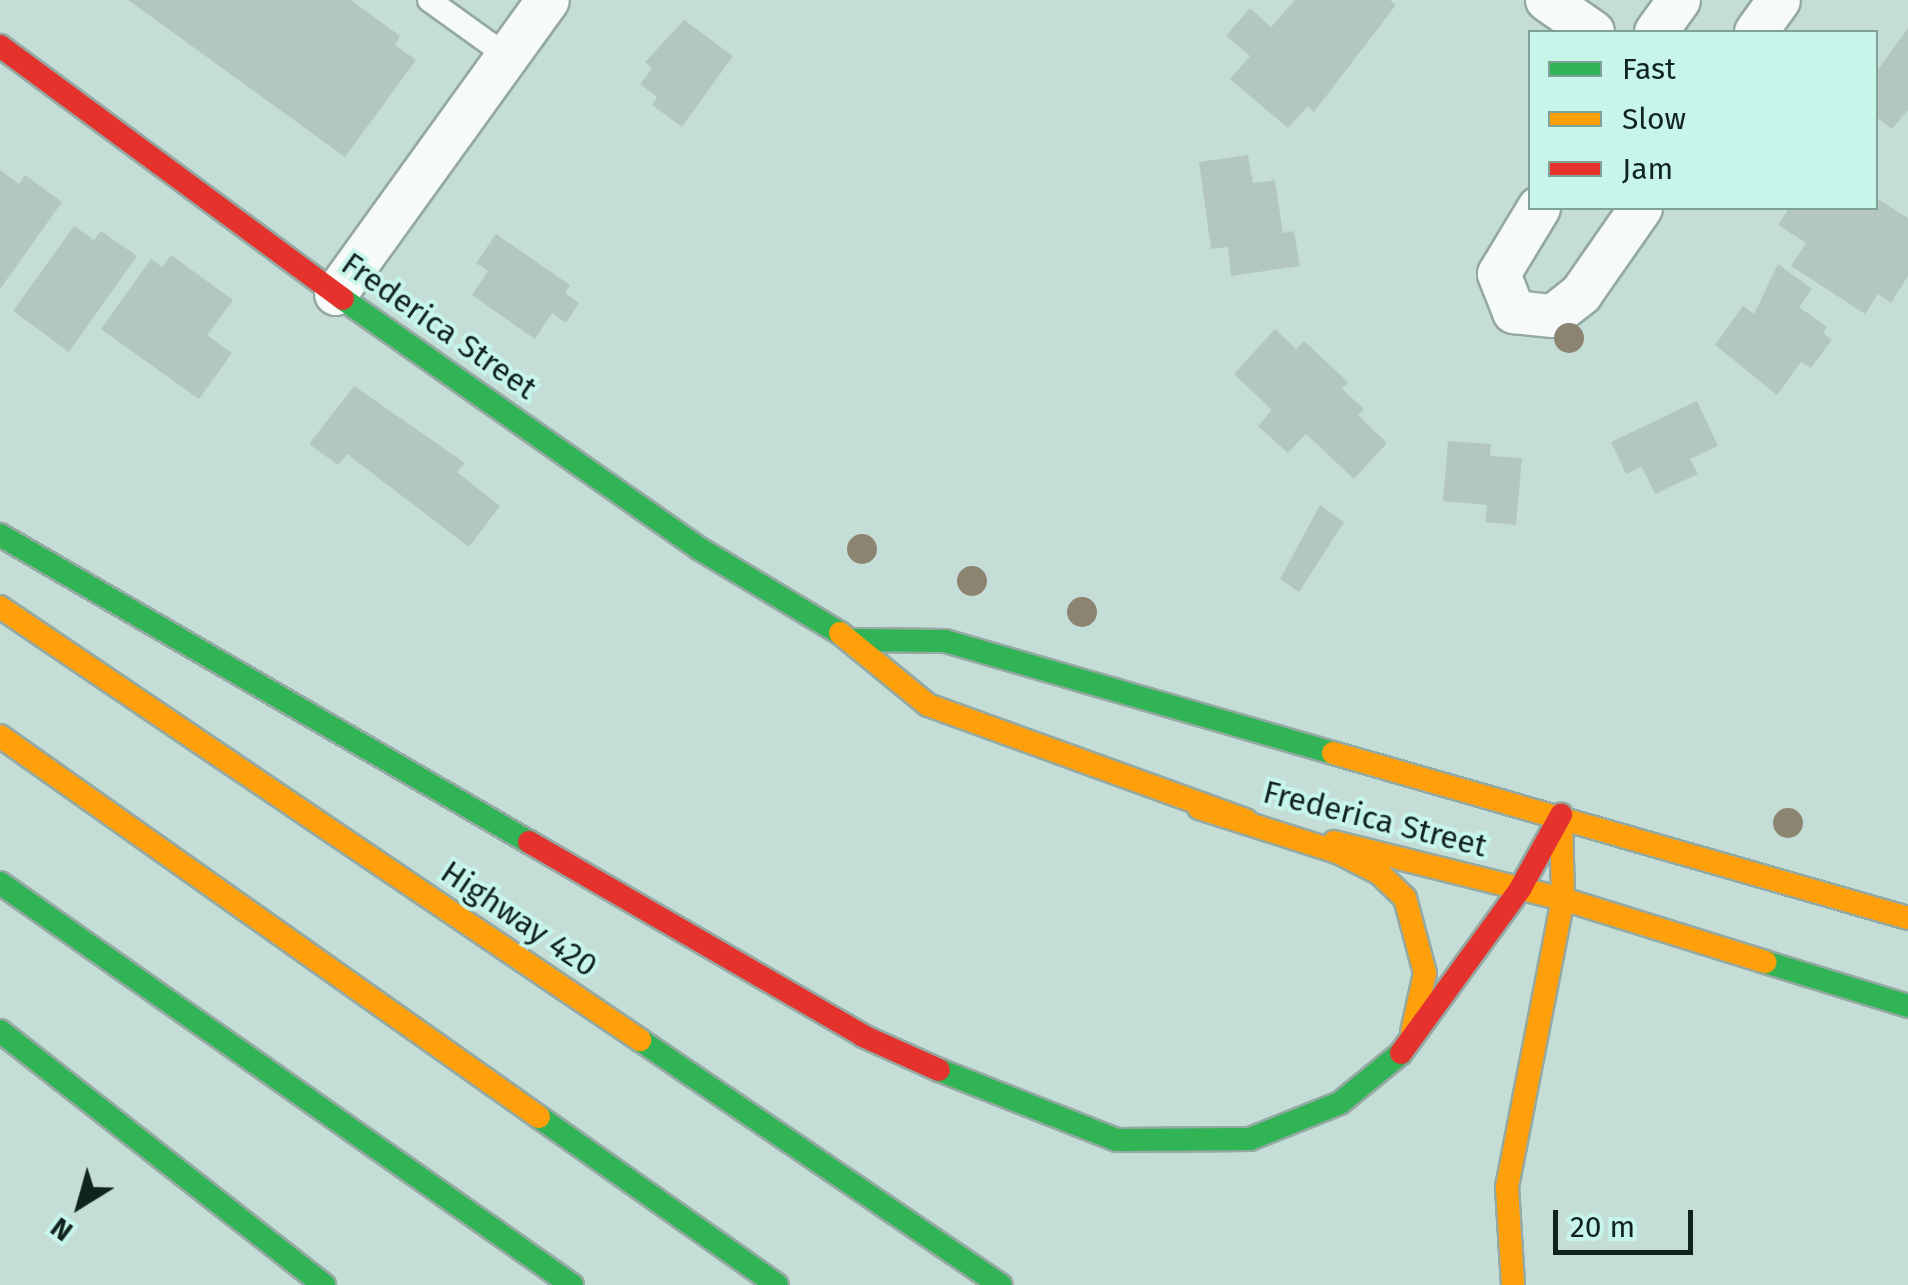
<!DOCTYPE html>
<html>
<head>
<meta charset="utf-8">
<style>
	body { margin:0 }
	#map { position:relative; width:1908px; height:1285px; overflow:hidden; background:#c4ded7; font-family:"Fira Sans",sans-serif }
	div>[style] { position:absolute }
	.building>* { inset:0; background:#b4c7bf }
	.roads { filter:drop-shadow(2px 0 #95a9a3) drop-shadow(-2px 0 #95a9a3) drop-shadow(0 2px #95a9a3) drop-shadow(0 -2px #95a9a3) }
	.lane>* { height:22px; margin:-11px; padding:0 11px; transform-origin:11px; border-radius:11px; background:#f6faf9 }
	.street>* { height:42px; margin:-21px; padding:0 21px; transform-origin:21px; border-radius:21px; background:#f6faf9 }
	.fast>* { height:22px; margin:-11px; padding:0 11px; transform-origin:11px; border-radius:11px; background:#30b455 }
	.slow>* { height:22px; margin:-11px; padding:0 11px; transform-origin:11px; border-radius:11px; background:#ff9f0a }
	.jam>* { height:22px; margin:-11px; padding:0 11px; transform-origin:11px; border-radius:11px; background:#e5322d }
	.trees>* { width:30px; height:30px; margin:-15px; border-radius:50%; background:#8c8471 }
	span { translate:-50% -50%; white-space:nowrap; text-align:center; line-height:1.15; -webkit-text-stroke:8px #c7f5e9; paint-order:stroke }
	.street-label { font-size:32px; color:#11231e }
	.legend { position:absolute; left:1528px; top:30px; width:350px; height:180px; box-sizing:border-box; background:#c7f5e9; border:2px solid #7ea198; margin:0; padding:12px 18px; list-style:none; font-size:30px; color:#11231e }
	.legend li { display:flex; align-items:center; gap:20px; height:50px }
	.legend b { width:50px; border:2px solid #7ea198 }
	.north { position:absolute; left:30px; top:1155px; width:100px; height:100px; -webkit-text-stroke:8px #c7f5e9; paint-order:stroke; rotate:217deg; font-size:28px; font-weight:700; line-height:40px; text-align:center; color:#11231e }
	.north::after { content:''; display:block; margin:auto; width:35px; height:45px; background:#11231e; clip-path:polygon(50% 0,100% 100%,50% 72%,0 100%) }
	.scale { position:absolute; left:1553px; top:1210px; width:140px; height:45px; box-sizing:border-box; border:5px solid #11231e; border-top:0; padding-left:12px; font-size:30px; line-height:35px; white-space:nowrap; color:#11231e; -webkit-text-stroke:8px #c7f5e9; paint-order:stroke }
</style>
</head>
<body>
<div id="map">
	<div class="building">
		<div style="clip-path:polygon(128px 0,351px 0,400px 36px,395px 45px,416px 60px,345px 157px)"></div>
		<div style="clip-path:polygon(1295px 0,1390px 0,1396px 5px,1314px 112px,1308px 106px,1288px 128px,1230px 79px,1250px 56px,1226px 36px,1250px 8px,1271px 27px)"></div>
		<div style="clip-path:polygon(684px 20px,733px 56px,682px 127px,652px 105px,657px 97px,640px 84px,652px 68px,645px 62px)"></div>
		<div style="clip-path:polygon(1908px 28px,1908px 110px,1892px 129px,1876px 117px,1876px 72px)"></div>
		<div style="clip-path:polygon(1248px 155px,1253px 183px,1275px 180px,1283px 233px,1294px 231px,1300px 266px,1231px 276px,1228px 247px,1211px 249px,1199px 162px)"></div>
		<div style="clip-path:polygon(0 170px,19px 184px,25px 175px,62px 202px,0 289px)"></div>
		<div style="clip-path:polygon(1876px 198px,1908px 218px,1908px 276px,1891px 303px,1878px 294px,1865px 314px,1791px 266px,1806px 243px,1778px 225px,1789px 208px,1876px 208px)"></div>
		<div style="clip-path:polygon(74px 226px,94px 240px,101px 231px,137px 256px,69px 352px,13px 311px)"></div>
		<div style="clip-path:polygon(496px 234px,570px 285px,565px 293px,579px 303px,566px 323px,552px 313px,535px 339px,472px 295px,488px 271px,476px 263px)"></div>
		<div style="clip-path:polygon(171px 255px,233px 300px,207px 335px,232px 353px,199px 399px,101px 329px,151px 259px,162px 267px)"></div>
		<div style="clip-path:polygon(1778px 264px,1812px 289px,1799px 307px,1827px 327px,1823px 333px,1832px 340px,1811px 368px,1801px 362px,1777px 395px,1715px 345px,1743px 306px,1754px 314px)"></div>
		<div style="clip-path:polygon(1275px 329px,1296px 349px,1304px 341px,1348px 382px,1342px 389px,1364px 409px,1358px 415px,1387px 443px,1354px 479px,1306px 434px,1288px 453px,1258px 426px,1272px 410px,1234px 374px)"></div>
		<div style="clip-path:polygon(354px 386px,465px 463px,457px 472px,500px 506px,469px 547px,347px 454px,338px 465px,309px 444px)"></div>
		<div style="clip-path:polygon(1697px 401px,1718px 446px,1690px 459px,1698px 474px,1655px 494px,1642px 467px,1626px 474px,1611px 442px)"></div>
		<div style="clip-path:polygon(1448px 441px,1491px 444px,1490px 456px,1522px 458px,1516px 525px,1485px 522px,1487px 505px,1443px 501px)"></div>
		<div style="clip-path:polygon(1320px 505px,1344px 522px,1299px 592px,1280px 579px)"></div>
	</div>
	<div class="roads">
		<div class="lane">
			<div style="left:429px;top:0;width:96px;rotate:35.7deg"></div>
		</div>
		<div class="street">
			<div style="left:1547px;top:0;width:56px;rotate:34.8deg"></div>
			<div style="left:1656px;top:32px;width:39px;rotate:-54deg"></div>
			<div style="left:1756px;top:32px;width:39px;rotate:-54deg"></div>
			<div style="left:1539px;top:208px;width:77px;rotate:121.2deg"></div>
			<div style="left:1499px;top:274px;width:41px;rotate:68.5deg"></div>
			<div style="left:1514px;top:312px;width:39px;rotate:6deg"></div>
			<div style="left:1553px;top:316px;width:36px;rotate:-38deg"></div>
			<div style="left:1581px;top:294px;width:105px;rotate:-55.1deg"></div>
			<div style="left:336px;top:294px;width:362px;rotate:-54.2deg"></div>
		</div>
		<div class="fast">
			<div style="left:343px;top:299px;width:436px;rotate:35deg"></div>
			<div style="left:700px;top:549px;width:163px;rotate:31deg"></div>
			<div style="left:0;top:535px;width:612px;rotate:30.13deg"></div>
			<div style="left:852px;top:640px;width:93px;rotate:0.6deg"></div>
			<div style="left:945px;top:641px;width:404px;rotate:16.1deg"></div>
			<div style="left:0;top:883px;width:699px;rotate:35.1deg"></div>
			<div style="left:1765px;top:962px;width:150px;rotate:17.1deg"></div>
			<div style="left:0;top:1031px;width:412px;rotate:38.1deg"></div>
			<div style="left:640px;top:1040px;width:436px;rotate:34.2deg"></div>
			<div style="left:939px;top:1070px;width:191px;rotate:21.5deg"></div>
			<div style="left:1117px;top:1140px;width:133px;rotate:-0.4deg"></div>
			<div style="left:1250px;top:1139px;width:97px;rotate:-21.8deg"></div>
			<div style="left:1340px;top:1103px;width:79px;rotate:-39.3deg"></div>
			<div style="left:539px;top:1117px;width:291px;rotate:35.2deg"></div>
		</div>
		<div class="slow">
			<div style="left:0;top:607px;width:773px;rotate:34.08deg"></div>
			<div style="left:840px;top:633px;width:114px;rotate:39.3deg"></div>
			<div style="left:928px;top:705px;width:338px;rotate:19.9deg"></div>
			<div style="left:0;top:736px;width:660px;rotate:35.26deg"></div>
			<div style="left:1333px;top:753px;width:598px;rotate:16.01deg"></div>
			<div style="left:1199px;top:808px;width:145px;rotate:17.7deg"></div>
			<div style="left:1337px;top:852px;width:47px;rotate:26.6deg"></div>
			<div style="left:1379px;top:873px;width:36px;rotate:44deg"></div>
			<div style="left:1405px;top:898px;width:78px;rotate:75.1deg"></div>
			<div style="left:1425px;top:973px;width:60px;rotate:102.4deg"></div>
			<div style="left:1334px;top:842px;width:236px;rotate:14deg"></div>
			<div style="left:1563px;top:899px;width:212px;rotate:17.3deg"></div>
			<div style="left:1513px;top:1285px;width:98px;rotate:-93.5deg"></div>
			<div style="left:1507px;top:1187px;width:293px;rotate:-79deg"></div>
			<div style="left:1563px;top:899px;width:81px;rotate:-91.4deg"></div>
		</div>
		<div class="jam">
			<div style="left:0;top:46px;width:426px;rotate:36.4deg"></div>
			<div style="left:529px;top:842px;width:386px;rotate:30.1deg"></div>
			<div style="left:863px;top:1036px;width:83px;rotate:24.1deg"></div>
			<div style="left:1401px;top:1053px;width:203px;rotate:-54deg"></div>
			<div style="left:1520px;top:889px;width:85px;rotate:-61deg"></div>
		</div>
	</div>
	<div class="trees">
		<div style="left:1569px;top:338px"></div>
		<div style="left:862px;top:549px"></div>
		<div style="left:972px;top:581px"></div>
		<div style="left:1082px;top:612px"></div>
		<div style="left:1788px;top:823px"></div>
	</div>
	<div class="street-label">
		<span style="left:439px;top:326px;rotate:35deg">Frederica Street</span>
		<span style="left:1375px;top:819px;rotate:14deg">Frederica Street</span>
		<span style="left:519px;top:919px;rotate:34deg">Highway 420</span>
	</div>
	<ul class="legend">
	<li><b style="height:12px;background:#30b455"></b>Fast</li>
	<li><b style="height:12px;background:#ff9f0a"></b>Slow</li>
	<li><b style="height:12px;background:#e5322d"></b>Jam</li>
	</ul>
	<div class="north">N</div>
	<div class="scale">20 m</div>
</div>
</body>
</html>
